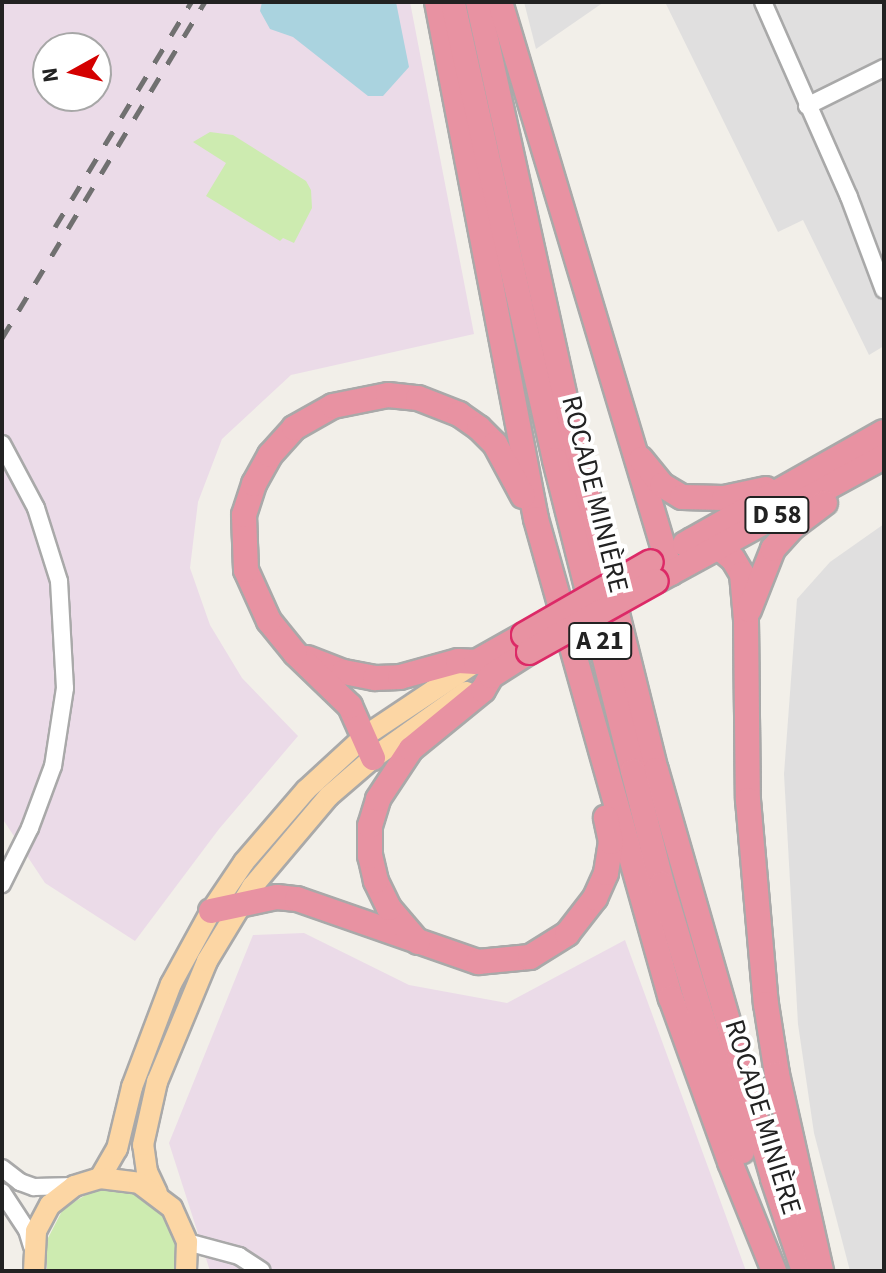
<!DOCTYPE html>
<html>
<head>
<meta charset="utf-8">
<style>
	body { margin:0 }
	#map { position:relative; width:886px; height:1273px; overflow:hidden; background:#f2efe9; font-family:"Source Sans 3",sans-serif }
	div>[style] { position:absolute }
	.residential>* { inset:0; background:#e0dfdf }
	.industrial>* { inset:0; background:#ebdbe8 }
	.grass>* { inset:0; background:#cdebb0 }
	.water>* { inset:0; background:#aad3df }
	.roads { filter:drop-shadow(2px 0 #a9a9a9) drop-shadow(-2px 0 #a9a9a9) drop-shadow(0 2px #a9a9a9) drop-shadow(0 -2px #a9a9a9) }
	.minor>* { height:16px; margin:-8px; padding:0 8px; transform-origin:8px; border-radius:8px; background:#fff }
	.major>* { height:20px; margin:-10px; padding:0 10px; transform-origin:10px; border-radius:10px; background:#fcd6a4 }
	.highway>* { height:24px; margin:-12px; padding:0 12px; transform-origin:12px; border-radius:12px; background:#e892a2 }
	.rail>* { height:5px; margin-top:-2.5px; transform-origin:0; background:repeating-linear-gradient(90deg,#707070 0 16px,transparent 0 32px) }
	.bridges { filter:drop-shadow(2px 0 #dc2a67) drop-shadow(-2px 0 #dc2a67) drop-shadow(0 2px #dc2a67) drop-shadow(0 -2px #dc2a67) }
	.highway-bridge>* { height:24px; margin:-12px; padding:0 12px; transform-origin:12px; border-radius:12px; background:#e892a2 }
	span { translate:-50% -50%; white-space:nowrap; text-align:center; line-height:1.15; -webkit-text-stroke:8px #fff; paint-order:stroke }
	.shield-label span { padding:2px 6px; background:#fff; border:2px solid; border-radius:6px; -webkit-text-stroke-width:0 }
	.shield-label { font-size:26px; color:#222; font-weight:700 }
	.street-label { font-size:28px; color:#222 }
	.frame { position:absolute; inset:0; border:4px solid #222; pointer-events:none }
	.north { position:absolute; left:32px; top:32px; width:80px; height:80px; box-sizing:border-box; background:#fff; border:2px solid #a7a7a7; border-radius:50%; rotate:262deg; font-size:22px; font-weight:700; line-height:32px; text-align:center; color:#222 }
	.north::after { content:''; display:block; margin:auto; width:28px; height:36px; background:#d40000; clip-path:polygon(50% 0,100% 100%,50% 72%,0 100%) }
</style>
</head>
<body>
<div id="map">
	<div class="residential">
		<div style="clip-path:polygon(524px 2px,604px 2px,536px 49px)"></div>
		<div style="clip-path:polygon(665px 2px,884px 2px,884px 346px,869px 355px,803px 220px,778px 232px)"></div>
		<div style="clip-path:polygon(884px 524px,884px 1271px,850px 1271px,814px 1133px,798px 1024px,784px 774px,797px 599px,830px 562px)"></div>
	</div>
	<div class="industrial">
		<div style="clip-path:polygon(evenodd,2px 2px,410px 2px,474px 334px,291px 375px,222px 439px,198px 502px,190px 568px,210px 625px,242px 678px,298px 736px,219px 829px,135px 941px,45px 883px,2px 818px,2px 2px,48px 48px,96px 48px,96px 96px,48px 96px,48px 48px)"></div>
		<div style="clip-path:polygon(304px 933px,409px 985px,507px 1003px,625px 940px,746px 1271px,210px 1271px,169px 1143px,253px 935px)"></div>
	</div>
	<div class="grass">
		<div style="clip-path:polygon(210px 132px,233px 135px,306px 181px,311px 190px,312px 208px,294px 243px,283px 238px,280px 241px,206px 196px,226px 163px,193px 142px)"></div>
		<div style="clip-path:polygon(110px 1188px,144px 1196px,169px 1220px,176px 1236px,177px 1271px,47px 1271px,47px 1240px,63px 1209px,92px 1191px)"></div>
	</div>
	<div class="water">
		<div style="clip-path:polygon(262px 2px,396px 2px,409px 67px,383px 96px,368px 96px,293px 37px,270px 29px,260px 11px)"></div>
	</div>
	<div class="roads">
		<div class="minor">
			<div style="left:763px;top:2px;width:213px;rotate:66.2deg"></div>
			<div style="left:849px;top:197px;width:99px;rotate:69.4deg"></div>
			<div style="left:807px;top:106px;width:86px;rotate:-26.3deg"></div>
			<div style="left:2px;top:444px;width:72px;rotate:62deg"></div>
			<div style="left:36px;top:508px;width:77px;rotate:72.5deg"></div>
			<div style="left:59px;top:581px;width:107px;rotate:86.8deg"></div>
			<div style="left:65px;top:688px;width:79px;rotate:98.7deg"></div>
			<div style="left:53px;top:766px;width:66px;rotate:110.4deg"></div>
			<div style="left:30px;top:828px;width:63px;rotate:116.6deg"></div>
			<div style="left:2px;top:1168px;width:23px;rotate:38deg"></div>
			<div style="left:20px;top:1182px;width:15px;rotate:20deg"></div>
			<div style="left:34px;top:1187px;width:40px;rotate:-1.4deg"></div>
			<div style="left:2px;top:1192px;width:45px;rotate:56.7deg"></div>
			<div style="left:27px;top:1230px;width:17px;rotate:73deg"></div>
			<div style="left:187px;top:1242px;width:54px;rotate:15.1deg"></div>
			<div style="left:239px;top:1256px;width:27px;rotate:33deg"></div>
		</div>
		<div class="major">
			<div style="left:100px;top:1178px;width:34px;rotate:-60deg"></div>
			<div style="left:117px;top:1149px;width:64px;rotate:-76.4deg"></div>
			<div style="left:132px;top:1087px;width:110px;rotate:-69.3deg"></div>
			<div style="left:171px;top:984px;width:83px;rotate:-61.3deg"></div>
			<div style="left:211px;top:911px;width:59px;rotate:-56deg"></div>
			<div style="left:244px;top:862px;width:95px;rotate:-49.3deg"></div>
			<div style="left:306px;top:790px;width:80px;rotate:-42.5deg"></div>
			<div style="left:365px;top:736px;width:133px;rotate:-33.7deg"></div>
			<div style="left:157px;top:1193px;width:23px;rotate:-115deg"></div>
			<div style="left:147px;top:1172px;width:27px;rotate:-98deg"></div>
			<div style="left:143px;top:1145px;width:65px;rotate:-77.5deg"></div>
			<div style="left:157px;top:1082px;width:131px;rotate:-67.5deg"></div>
			<div style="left:207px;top:961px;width:87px;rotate:-58.7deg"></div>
			<div style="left:252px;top:887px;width:119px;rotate:-49.8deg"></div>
			<div style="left:329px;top:796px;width:58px;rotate:-40.8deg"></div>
			<div style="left:373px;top:758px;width:114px;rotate:-35.4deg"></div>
			<div style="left:34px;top:1271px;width:40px;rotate:-87.1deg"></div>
			<div style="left:36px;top:1231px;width:30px;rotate:-62deg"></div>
			<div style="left:50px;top:1205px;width:31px;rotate:-38deg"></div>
			<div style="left:74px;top:1186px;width:27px;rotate:-17deg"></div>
			<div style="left:100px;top:1178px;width:39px;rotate:7deg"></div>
			<div style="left:139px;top:1183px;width:41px;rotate:37.1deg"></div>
			<div style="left:172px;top:1208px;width:37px;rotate:66deg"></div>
			<div style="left:187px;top:1242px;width:29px;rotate:92deg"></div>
		</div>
		<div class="highway">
			<div style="left:437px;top:2px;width:526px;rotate:79.16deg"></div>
			<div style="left:536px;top:519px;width:498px;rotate:74.3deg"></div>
			<div style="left:671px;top:998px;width:174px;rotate:70.2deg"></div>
			<div style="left:730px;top:1162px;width:118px;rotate:68deg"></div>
			<div style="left:478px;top:2px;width:473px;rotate:77.6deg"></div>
			<div style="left:580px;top:464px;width:315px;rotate:76.1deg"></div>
			<div style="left:656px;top:770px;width:425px;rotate:74deg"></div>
			<div style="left:773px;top:1179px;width:97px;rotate:71.4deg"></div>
			<div style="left:500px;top:2px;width:596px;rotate:73.33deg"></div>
			<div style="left:454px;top:8px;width:463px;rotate:77.4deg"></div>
			<div style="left:555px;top:460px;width:321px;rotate:75.9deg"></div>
			<div style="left:633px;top:771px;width:117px;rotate:75.6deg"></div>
			<div style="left:662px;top:884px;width:279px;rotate:73.3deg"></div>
			<div style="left:641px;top:459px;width:33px;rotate:51deg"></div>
			<div style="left:662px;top:485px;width:23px;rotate:31deg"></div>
			<div style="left:682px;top:497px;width:42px;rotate:1.4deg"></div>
			<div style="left:724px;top:498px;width:43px;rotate:-12.1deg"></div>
			<div style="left:692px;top:540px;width:27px;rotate:15deg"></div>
			<div style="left:718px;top:547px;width:19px;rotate:39deg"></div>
			<div style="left:733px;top:559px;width:17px;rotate:59deg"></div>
			<div style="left:742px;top:574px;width:46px;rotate:85deg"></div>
			<div style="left:746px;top:620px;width:180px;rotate:89.4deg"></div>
			<div style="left:748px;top:800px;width:205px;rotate:85deg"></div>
			<div style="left:766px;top:1004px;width:71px;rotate:81.1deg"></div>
			<div style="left:777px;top:1074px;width:202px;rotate:77.4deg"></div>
			<div style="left:685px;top:544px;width:228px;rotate:-29.4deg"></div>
			<div style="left:658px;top:580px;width:257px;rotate:-28.6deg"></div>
			<div style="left:749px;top:610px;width:66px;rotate:-68.5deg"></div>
			<div style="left:773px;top:549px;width:30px;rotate:-48deg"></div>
			<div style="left:793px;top:527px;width:40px;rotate:-37deg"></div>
			<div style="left:307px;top:658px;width:40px;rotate:21deg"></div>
			<div style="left:344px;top:672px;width:32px;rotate:11deg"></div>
			<div style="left:375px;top:678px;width:25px;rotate:-2deg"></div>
			<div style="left:400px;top:677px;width:60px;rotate:-15.4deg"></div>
			<div style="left:458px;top:661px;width:18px;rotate:3deg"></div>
			<div style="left:476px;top:662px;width:55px;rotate:-29.4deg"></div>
			<div style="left:373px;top:758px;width:57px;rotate:-113.9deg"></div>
			<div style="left:350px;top:706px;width:76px;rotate:-136.1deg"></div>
			<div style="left:295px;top:653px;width:41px;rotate:-129.1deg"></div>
			<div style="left:269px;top:621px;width:56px;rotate:-114.3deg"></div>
			<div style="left:246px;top:570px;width:55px;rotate:-92.1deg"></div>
			<div style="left:244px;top:515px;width:33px;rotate:-72deg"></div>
			<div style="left:254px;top:484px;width:33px;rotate:-61deg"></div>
			<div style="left:270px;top:455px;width:36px;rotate:-48deg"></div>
			<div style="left:294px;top:428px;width:45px;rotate:-29.4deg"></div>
			<div style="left:333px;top:406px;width:56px;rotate:-11.3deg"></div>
			<div style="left:388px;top:395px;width:30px;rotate:6deg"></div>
			<div style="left:418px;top:398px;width:44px;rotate:21.3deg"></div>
			<div style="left:459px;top:414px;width:24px;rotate:35deg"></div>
			<div style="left:479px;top:428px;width:23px;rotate:45deg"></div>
			<div style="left:495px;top:444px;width:59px;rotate:61.7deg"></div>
			<div style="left:211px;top:911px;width:67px;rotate:-12deg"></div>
			<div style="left:277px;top:897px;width:20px;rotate:6deg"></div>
			<div style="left:297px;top:899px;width:192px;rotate:19.2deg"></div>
			<div style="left:478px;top:962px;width:52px;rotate:-5.5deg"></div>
			<div style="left:530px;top:957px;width:44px;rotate:-31.9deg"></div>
			<div style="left:567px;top:934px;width:46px;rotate:-52.1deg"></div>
			<div style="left:595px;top:898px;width:27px;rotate:-66deg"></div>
			<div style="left:606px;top:873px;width:31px;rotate:-81deg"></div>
			<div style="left:611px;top:842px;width:25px;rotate:-102deg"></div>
			<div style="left:418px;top:942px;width:45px;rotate:-130.5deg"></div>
			<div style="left:389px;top:908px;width:30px;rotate:-116deg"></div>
			<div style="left:376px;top:881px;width:26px;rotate:-103deg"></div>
			<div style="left:370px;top:856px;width:30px;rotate:-90deg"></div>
			<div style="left:370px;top:826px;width:28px;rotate:-73deg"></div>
			<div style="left:378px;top:799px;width:60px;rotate:-56.6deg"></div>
			<div style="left:411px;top:749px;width:93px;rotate:-39.3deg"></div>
			<div style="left:483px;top:690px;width:16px;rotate:-60deg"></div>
			<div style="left:491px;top:676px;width:45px;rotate:-32.3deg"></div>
		</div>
	</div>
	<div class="rail">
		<div style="left:55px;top:227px;width:263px;rotate:-58.8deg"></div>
		<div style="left:2px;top:338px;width:393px;rotate:-58.9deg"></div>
	</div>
	<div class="bridges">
		<div class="highway-bridge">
			<div style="left:524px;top:635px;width:146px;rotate:-29.9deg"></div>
			<div style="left:529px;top:652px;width:145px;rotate:-29.2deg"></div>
		</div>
	</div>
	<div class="shield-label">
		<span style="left:777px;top:515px">D 58</span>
		<span style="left:600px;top:641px">A 21</span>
	</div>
	<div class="street-label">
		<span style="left:595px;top:494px;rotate:76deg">ROCADE MINIÈRE</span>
		<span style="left:763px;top:1117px;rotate:73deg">ROCADE MINIÈRE</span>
	</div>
	<div class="frame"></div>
	<div class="north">N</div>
</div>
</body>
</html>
